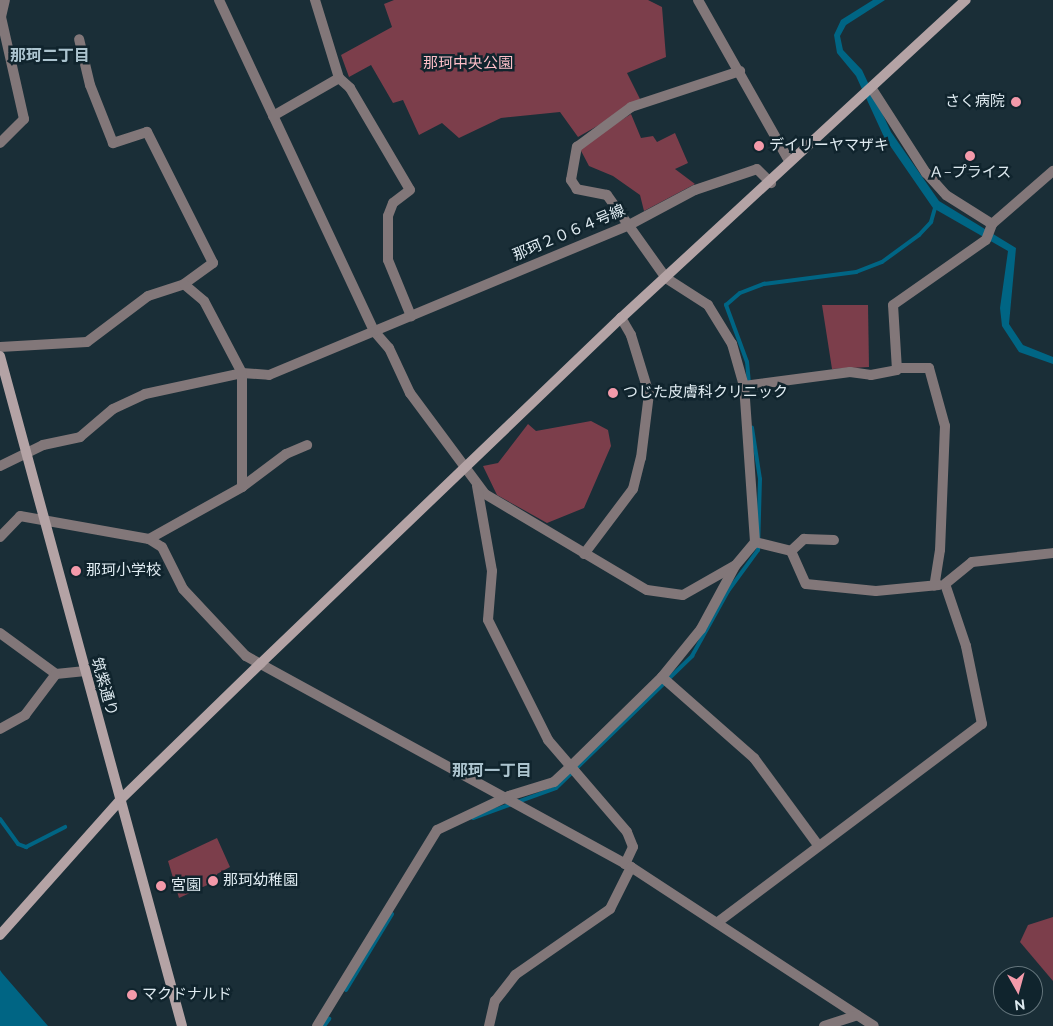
<!DOCTYPE html>
<html>
<head>
<meta charset="utf-8">
<style>
	body { margin:0 }
	#map { position:relative; width:1053px; height:1026px; overflow:hidden; background:#1a2e37; font-family:Raleway,"Noto Sans JP",sans-serif }
	div>[style] { position:absolute }
	.green>* { inset:0; background:#7c3e4b }
	.water>* { inset:0; background:#006584 }
	.stream>* { height:4px; margin:-2px; padding:0 2px; transform-origin:2px; border-radius:2px; background:#006584 }
	.street>* { height:10px; margin:-5px; padding:0 5px; transform-origin:5px; border-radius:5px; background:#827779 }
	.secondary>* { height:10px; margin:-5px; padding:0 5px; transform-origin:5px; border-radius:5px; background:#b4a3a5 }
	.dots>* { width:14px; height:14px; translate:-50% -50%; box-sizing:border-box; border:2px solid #10242d; border-radius:50% }
	span { translate:-50% -50%; white-space:nowrap; text-align:center; line-height:1.15; -webkit-text-stroke:5px #10242d; paint-order:stroke }
	.park-label { font-size:15px; color:#febfc9 }
	.poi-label { font-size:15px; color:#dfebf1 }
	.right { translate:-100% -50%; text-align:right }
	.left { translate:0 -50%; text-align:left }
	.street-label { font-size:15px; color:#dfebf1 }
	.neighbourhood-label { font-size:16px; color:#acc4cf; font-weight:700 }
	.north { position:absolute; left:993px; top:966px; width:50px; height:50px; box-sizing:border-box; background:#10242d; border:1px solid #63747b; border-radius:50%; rotate:173deg; font-size:14px; font-weight:700; line-height:20px; text-align:center; color:#dfebf1 }
	.north::after { content:''; display:block; margin:auto; width:18px; height:22px; background:#f39aaa; clip-path:polygon(50% 0,100% 100%,50% 72%,0 100%) }
</style>
</head>
<body>
<div id="map">
	<div class="green">
		<div style="clip-path:polygon(394px 0,648px 0,662px 7px,666px 57px,627px 73px,641px 101px,578px 137px,560px 112px,501px 118px,459px 138px,442px 123px,419px 135px,403px 100px,393px 103px,371px 65px,349px 77px,341px 55px,392px 27px,384px 4px)"></div>
		<div style="clip-path:polygon(631px 114px,641px 138px,653px 136px,657px 142px,675px 133px,688px 163px,675px 169px,695px 184px,644px 211px,640px 195px,613px 176px,589px 166px,579px 147px)"></div>
		<div style="clip-path:polygon(822px 305px,868px 305px,869px 367px,832px 369px)"></div>
		<div style="clip-path:polygon(591px 421px,608px 430px,611px 446px,584px 508px,547px 523px,497px 495px,483px 466px,498px 463px,528px 424px,536px 431px)"></div>
		<div style="clip-path:polygon(217px 838px,230px 867px,217px 874px,216px 881px,179px 898px,168px 861px)"></div>
		<div style="clip-path:polygon(1053px 917px,1053px 981px,1020px 942px,1028px 925px)"></div>
	</div>
	<div class="water">
		<div style="clip-path:polygon(873px 0,885px 0,846px 25px,840px 36px,843px 50px,862px 70px,891px 132px,939px 201px,1016px 248px,1009px 324px,1023px 345px,1053px 357px,1053px 364px,1019px 352px,1002px 326px,1000px 308px,1008px 251px,933px 208px,884px 137px,856px 76px,837px 53px,834px 35px,841px 20px)"></div>
		<div style="clip-path:polygon(0 970px,2px 973px,48px 1026px,0 1026px)"></div>
	</div>
	<div class="stream">
		<div style="left:749px;top:384px;width:22px;rotate:-95deg"></div>
		<div style="left:747px;top:362px;width:61px;rotate:-110.2deg"></div>
		<div style="left:726px;top:305px;width:18px;rotate:-41deg"></div>
		<div style="left:740px;top:293px;width:26px;rotate:-21deg"></div>
		<div style="left:764px;top:284px;width:93px;rotate:-7.4deg"></div>
		<div style="left:856px;top:272px;width:28px;rotate:-21deg"></div>
		<div style="left:882px;top:262px;width:46px;rotate:-36.1deg"></div>
		<div style="left:919px;top:235px;width:18px;rotate:-47deg"></div>
		<div style="left:931px;top:222px;width:19px;rotate:-74deg"></div>
		<div style="left:473px;top:818px;width:88px;rotate:-19.9deg"></div>
		<div style="left:556px;top:788px;width:190px;rotate:-44.1deg"></div>
		<div style="left:692px;top:656px;width:74px;rotate:-61deg"></div>
		<div style="left:728px;top:591px;width:51px;rotate:-53.8deg"></div>
		<div style="left:758px;top:550px;width:71px;rotate:-88.4deg"></div>
		<div style="left:760px;top:479px;width:52px;rotate:-98.9deg"></div>
		<div style="left:0;top:819px;width:31px;rotate:54deg"></div>
		<div style="left:18px;top:844px;width:9px;rotate:21deg"></div>
		<div style="left:26px;top:847px;width:44px;rotate:-27.1deg"></div>
		<div style="left:346px;top:990px;width:89px;rotate:-58.8deg"></div>
		<div style="left:324px;top:1026px;width:9px;rotate:-54deg"></div>
	</div>
	<div class="street">
		<div style="left:219px;top:0;width:365px;rotate:64.9deg"></div>
		<div style="left:374px;top:331px;width:23px;rotate:49deg"></div>
		<div style="left:389px;top:348px;width:50px;rotate:65deg"></div>
		<div style="left:410px;top:393px;width:126px;rotate:53.4deg"></div>
		<div style="left:485px;top:494px;width:188px;rotate:30.7deg"></div>
		<div style="left:647px;top:590px;width:36px;rotate:8deg"></div>
		<div style="left:683px;top:595px;width:59px;rotate:-29.6deg"></div>
		<div style="left:698px;top:0;width:185px;rotate:60.5deg"></div>
		<div style="left:339px;top:78px;width:15px;rotate:42deg"></div>
		<div style="left:350px;top:88px;width:118px;rotate:59.5deg"></div>
		<div style="left:410px;top:190px;width:21px;rotate:143deg"></div>
		<div style="left:393px;top:203px;width:14px;rotate:111deg"></div>
		<div style="left:388px;top:216px;width:44px;rotate:90deg"></div>
		<div style="left:388px;top:260px;width:61px;rotate:67.7deg"></div>
		<div style="left:273px;top:116px;width:76px;rotate:-29.9deg"></div>
		<div style="left:339px;top:78px;width:82px;rotate:-107.1deg"></div>
		<div style="left:0;top:143px;width:34px;rotate:-45deg"></div>
		<div style="left:24px;top:119px;width:105px;rotate:-102.7deg"></div>
		<div style="left:1px;top:17px;width:17px;rotate:-77deg"></div>
		<div style="left:992px;top:224px;width:81px;rotate:-41deg"></div>
		<div style="left:0;top:347px;width:87px;rotate:-3.3deg"></div>
		<div style="left:87px;top:342px;width:76px;rotate:-37deg"></div>
		<div style="left:148px;top:296px;width:38px;rotate:-18deg"></div>
		<div style="left:184px;top:284px;width:36px;rotate:-36deg"></div>
		<div style="left:213px;top:263px;width:147px;rotate:-116.7deg"></div>
		<div style="left:147px;top:132px;width:36px;rotate:162deg"></div>
		<div style="left:113px;top:143px;width:62px;rotate:-111.6deg"></div>
		<div style="left:90px;top:85px;width:47px;rotate:-103.4deg"></div>
		<div style="left:897px;top:368px;width:32px"></div>
		<div style="left:929px;top:368px;width:60px;rotate:74.6deg"></div>
		<div style="left:945px;top:426px;width:124px;rotate:92.3deg"></div>
		<div style="left:940px;top:550px;width:36px;rotate:99deg"></div>
		<div style="left:744px;top:386px;width:107px;rotate:-7.5deg"></div>
		<div style="left:850px;top:372px;width:21px;rotate:8deg"></div>
		<div style="left:871px;top:375px;width:26px;rotate:-11deg"></div>
		<div style="left:897px;top:370px;width:65px;rotate:-93.5deg"></div>
		<div style="left:893px;top:305px;width:113px;rotate:-35deg"></div>
		<div style="left:986px;top:240px;width:17px;rotate:-69deg"></div>
		<div style="left:992px;top:224px;width:54px;rotate:-147.8deg"></div>
		<div style="left:946px;top:195px;width:30px;rotate:-132deg"></div>
		<div style="left:926px;top:173px;width:100px;rotate:-122.7deg"></div>
		<div style="left:0;top:466px;width:48px;rotate:-26deg"></div>
		<div style="left:43px;top:445px;width:38px;rotate:-12deg"></div>
		<div style="left:80px;top:437px;width:43px;rotate:-40.3deg"></div>
		<div style="left:113px;top:409px;width:35px;rotate:-25deg"></div>
		<div style="left:145px;top:394px;width:99px;rotate:-12.2deg"></div>
		<div style="left:242px;top:373px;width:27px;rotate:4deg"></div>
		<div style="left:269px;top:375px;width:392px;rotate:-22.6deg"></div>
		<div style="left:631px;top:224px;width:72px;rotate:-28deg"></div>
		<div style="left:695px;top:190px;width:65px;rotate:-18.7deg"></div>
		<div style="left:757px;top:169px;width:20px;rotate:45deg"></div>
		<div style="left:477px;top:486px;width:86px;rotate:80deg"></div>
		<div style="left:492px;top:571px;width:49px;rotate:94.7deg"></div>
		<div style="left:488px;top:620px;width:134px;rotate:63.4deg"></div>
		<div style="left:548px;top:740px;width:121px;rotate:49.3deg"></div>
		<div style="left:627px;top:832px;width:16px;rotate:68deg"></div>
		<div style="left:633px;top:847px;width:19px;rotate:115deg"></div>
		<div style="left:242px;top:487px;width:55px;rotate:-36.9deg"></div>
		<div style="left:286px;top:454px;width:23px;rotate:-23deg"></div>
		<div style="left:0;top:537px;width:29px;rotate:-46deg"></div>
		<div style="left:20px;top:516px;width:131px;rotate:10.1deg"></div>
		<div style="left:149px;top:539px;width:15px;rotate:32deg"></div>
		<div style="left:162px;top:547px;width:47px;rotate:63.4deg"></div>
		<div style="left:183px;top:589px;width:92px;rotate:46.8deg"></div>
		<div style="left:246px;top:656px;width:439px;rotate:28.7deg"></div>
		<div style="left:631px;top:867px;width:290px;rotate:33.2deg"></div>
		<div style="left:149px;top:539px;width:107px;rotate:-29.2deg"></div>
		<div style="left:242px;top:487px;width:114px;rotate:-90deg"></div>
		<div style="left:242px;top:373px;width:81px;rotate:-117.8deg"></div>
		<div style="left:204px;top:301px;width:26px;rotate:-140deg"></div>
		<div style="left:755px;top:542px;width:37px;rotate:14deg"></div>
		<div style="left:791px;top:551px;width:36px;rotate:66deg"></div>
		<div style="left:806px;top:584px;width:70px;rotate:5.7deg"></div>
		<div style="left:876px;top:591px;width:63px;rotate:-5.4deg"></div>
		<div style="left:791px;top:551px;width:18px;rotate:-43deg"></div>
		<div style="left:804px;top:539px;width:30px;rotate:2deg"></div>
		<div style="left:584px;top:554px;width:81px;rotate:-53deg"></div>
		<div style="left:633px;top:489px;width:32px;rotate:-76deg"></div>
		<div style="left:641px;top:458px;width:64px;rotate:-82.9deg"></div>
		<div style="left:649px;top:394px;width:62px;rotate:-107deg"></div>
		<div style="left:631px;top:335px;width:20px;rotate:-120deg"></div>
		<div style="left:0;top:633px;width:69px;rotate:36.2deg"></div>
		<div style="left:56px;top:674px;width:27px;rotate:-6deg"></div>
		<div style="left:662px;top:677px;width:123px;rotate:41.4deg"></div>
		<div style="left:754px;top:758px;width:108px;rotate:53.7deg"></div>
		<div style="left:0;top:729px;width:29px;rotate:-29deg"></div>
		<div style="left:25px;top:715px;width:51px;rotate:-52.9deg"></div>
		<div style="left:718px;top:922px;width:330px;rotate:-36.9deg"></div>
		<div style="left:982px;top:724px;width:80px;rotate:-101.6deg"></div>
		<div style="left:966px;top:646px;width:65px;rotate:-108.7deg"></div>
		<div style="left:945px;top:584px;width:35px;rotate:-39deg"></div>
		<div style="left:972px;top:562px;width:81px;rotate:-6.3deg"></div>
		<div style="left:317px;top:1026px;width:230px;rotate:-58.5deg"></div>
		<div style="left:437px;top:830px;width:80px;rotate:-25.3deg"></div>
		<div style="left:509px;top:796px;width:47px;rotate:-17.3deg"></div>
		<div style="left:554px;top:782px;width:21px;rotate:-43deg"></div>
		<div style="left:569px;top:768px;width:130px;rotate:-44.4deg"></div>
		<div style="left:662px;top:677px;width:62px;rotate:-50.9deg"></div>
		<div style="left:701px;top:629px;width:72px;rotate:-61.6deg"></div>
		<div style="left:735px;top:566px;width:31px;rotate:-50deg"></div>
		<div style="left:755px;top:542px;width:156px;rotate:-94deg"></div>
		<div style="left:744px;top:386px;width:44px;rotate:-105.9deg"></div>
		<div style="left:732px;top:344px;width:46px;rotate:-121.6deg"></div>
		<div style="left:708px;top:305px;width:50px;rotate:-147.3deg"></div>
		<div style="left:666px;top:278px;width:102px;rotate:-125.4deg"></div>
		<div style="left:607px;top:195px;width:31px;rotate:-169deg"></div>
		<div style="left:577px;top:189px;width:11px;rotate:-124deg"></div>
		<div style="left:571px;top:180px;width:34px;rotate:-80deg"></div>
		<div style="left:577px;top:147px;width:67px;rotate:-36.5deg"></div>
		<div style="left:631px;top:107px;width:115px;rotate:-18.3deg"></div>
		<div style="left:489px;top:1026px;width:26px;rotate:-77deg"></div>
		<div style="left:495px;top:1001px;width:33px;rotate:-52deg"></div>
		<div style="left:515px;top:975px;width:116px;rotate:-34.8deg"></div>
		<div style="left:610px;top:909px;width:47px;rotate:-63.4deg"></div>
		<div style="left:824px;top:1026px;width:35px;rotate:-18deg"></div>
	</div>
	<div class="secondary">
		<div style="left:0;top:356px;width:694px;rotate:74.8deg"></div>
		<div style="left:0;top:935px;width:182px;rotate:-48.3deg"></div>
		<div style="left:121px;top:799px;width:195px;rotate:-44.2deg"></div>
		<div style="left:261px;top:663px;width:499px;rotate:-43.8deg"></div>
		<div style="left:621px;top:318px;width:469px;rotate:-42.7deg"></div>
	</div>
	<div class="dots">
		<div style="left:1016px;top:102px;background:#f39aaa"></div>
		<div style="left:759px;top:146px;background:#f39aaa"></div>
		<div style="left:970px;top:156px;background:#f39aaa"></div>
		<div style="left:613px;top:393px;background:#f39aaa"></div>
		<div style="left:76px;top:571px;background:#f39aaa"></div>
		<div style="left:213px;top:881px;background:#f39aaa"></div>
		<div style="left:161px;top:886px;background:#f39aaa"></div>
		<div style="left:132px;top:995px;background:#f39aaa"></div>
	</div>
	<div class="park-label">
		<span style="left:468px;top:64px">那珂中央公園</span>
	</div>
	<div class="poi-label">
		<span class="right" style="left:1005px;top:102px">さく病院</span>
		<span class="left" style="left:769px;top:146px">デイリーヤマザキ</span>
		<span style="left:970px;top:173px">Ａ−プライス</span>
		<span class="left" style="left:623px;top:393px">つじた皮膚科クリニック</span>
		<span class="left" style="left:86px;top:571px">那珂小学校</span>
		<span class="left" style="left:223px;top:881px">那珂幼稚園</span>
		<span class="left" style="left:171px;top:886px">宮園</span>
		<span class="left" style="left:142px;top:995px">マクドナルド</span>
	</div>
	<div class="street-label">
		<span style="left:569px;top:233px;rotate:-23deg">那珂２０６４号線</span>
		<span style="left:104px;top:687px;rotate:74deg">筑紫通り</span>
	</div>
	<div class="neighbourhood-label">
		<span style="left:50px;top:56px">那珂二丁目</span>
		<span style="left:492px;top:771px">那珂一丁目</span>
	</div>
	<div class="north">N</div>
</div>
</body>
</html>
